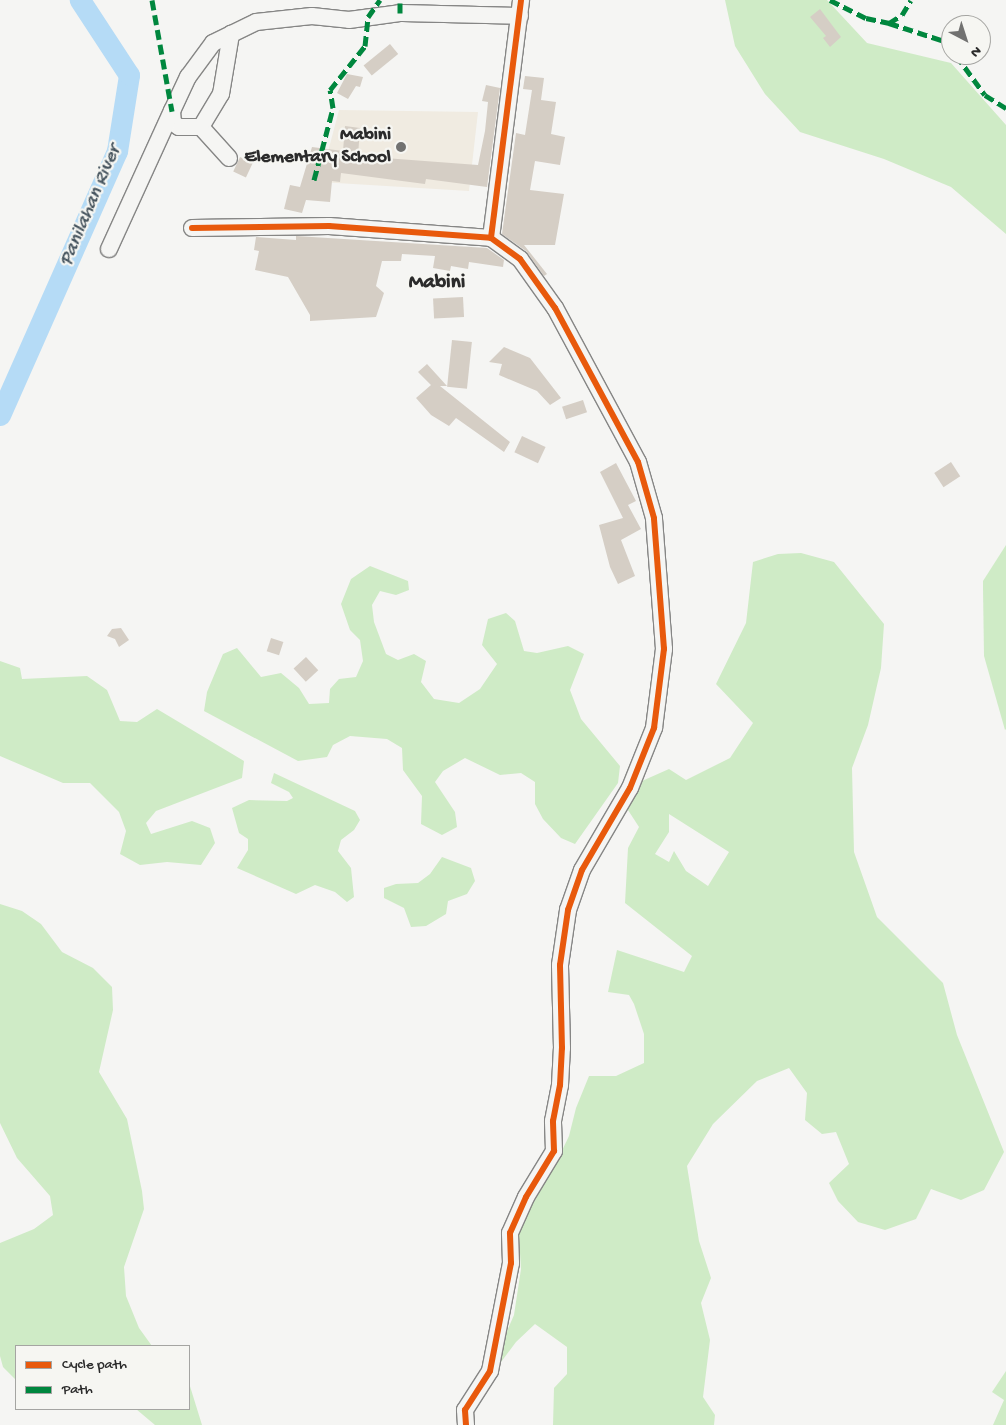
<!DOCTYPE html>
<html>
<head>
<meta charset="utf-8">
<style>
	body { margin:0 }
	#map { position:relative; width:1006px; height:1425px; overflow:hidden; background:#f5f5f3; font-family:"Gochi Hand",sans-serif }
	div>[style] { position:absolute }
	.built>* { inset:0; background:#f0ebe1 }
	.green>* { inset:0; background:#cfebc6 }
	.river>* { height:21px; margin:-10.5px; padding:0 10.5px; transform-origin:10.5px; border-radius:10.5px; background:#b5dbf6 }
	.building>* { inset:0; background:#d5cec5; transform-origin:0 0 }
	.roads { filter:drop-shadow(1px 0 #868685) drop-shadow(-1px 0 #868685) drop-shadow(0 1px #868685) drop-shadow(0 -1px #868685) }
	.minor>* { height:16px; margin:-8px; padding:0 8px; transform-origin:8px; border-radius:8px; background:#f5f5f3 }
	.quiet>* { height:5px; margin-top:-2.5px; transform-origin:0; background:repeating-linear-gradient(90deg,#00873e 0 10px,transparent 0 15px) }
	.cycleway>* { height:6px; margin:-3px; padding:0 3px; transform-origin:3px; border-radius:3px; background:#e8590c }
	.dots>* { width:14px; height:14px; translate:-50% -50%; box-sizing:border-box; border:2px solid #f6f6f2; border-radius:50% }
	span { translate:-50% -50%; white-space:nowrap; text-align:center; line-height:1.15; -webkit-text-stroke:4.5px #f6f6f2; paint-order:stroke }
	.poi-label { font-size:19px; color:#2b2b2b; font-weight:700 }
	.right { translate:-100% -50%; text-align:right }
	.water-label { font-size:20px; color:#46545e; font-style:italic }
	.quarter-label { font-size:21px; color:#2b2b2b; font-weight:700 }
	.legend { position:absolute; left:15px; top:1345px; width:175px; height:65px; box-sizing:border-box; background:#f6f6f2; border:1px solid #a5a5a2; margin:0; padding:6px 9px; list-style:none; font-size:15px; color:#2b2b2b }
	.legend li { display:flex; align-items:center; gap:10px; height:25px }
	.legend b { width:25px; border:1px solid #a5a5a2 }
	.north { position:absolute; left:941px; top:15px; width:50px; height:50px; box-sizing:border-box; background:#f6f6f2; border:1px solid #a5a5a2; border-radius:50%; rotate:140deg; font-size:14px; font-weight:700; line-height:20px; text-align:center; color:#2b2b2b }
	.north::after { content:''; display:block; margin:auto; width:18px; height:22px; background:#727271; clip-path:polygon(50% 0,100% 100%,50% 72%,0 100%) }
</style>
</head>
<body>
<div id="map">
	<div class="built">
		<div style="clip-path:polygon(339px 110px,478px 112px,469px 191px,320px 182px)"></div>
	</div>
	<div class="green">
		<div style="clip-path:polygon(725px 0,827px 0,867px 43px,951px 63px,1006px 125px,1006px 234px,951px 187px,884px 159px,800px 132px,765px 94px,735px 46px)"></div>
		<div style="clip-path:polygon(1006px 545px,1006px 729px,1005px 730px,984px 656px,983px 588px,983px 581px)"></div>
		<div style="clip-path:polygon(evenodd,801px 553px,834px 562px,884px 624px,881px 668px,868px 725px,852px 768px,854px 852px,877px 917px,943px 983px,957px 1035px,1004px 1152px,984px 1190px,961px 1200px,931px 1189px,916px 1219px,885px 1230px,858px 1222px,838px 1201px,829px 1183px,849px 1164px,836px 1132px,822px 1134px,805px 1120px,807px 1093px,789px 1068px,757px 1081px,713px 1124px,687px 1166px,699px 1241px,711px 1278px,701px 1303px,710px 1340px,703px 1397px,715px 1415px,714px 1425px,553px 1425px,554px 1388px,567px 1374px,567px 1347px,535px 1324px,516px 1342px,495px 1370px,494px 1361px,514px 1315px,521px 1269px,518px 1221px,528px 1197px,555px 1165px,569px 1136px,576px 1108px,589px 1076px,616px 1076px,644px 1063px,644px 1034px,634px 1004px,629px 995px,608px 992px,617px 950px,684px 972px,692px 956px,625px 903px,628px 848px,639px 827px,626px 807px,642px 781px,669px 769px,686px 780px,730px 758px,753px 723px,716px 684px,746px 623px,753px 562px,778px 554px,801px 553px,669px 814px,729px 852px,708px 886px,686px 871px,674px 851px,669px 862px,655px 854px,669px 832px,669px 814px)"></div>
		<div style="clip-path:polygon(370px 566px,408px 581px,409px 590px,396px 595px,380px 591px,372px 605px,374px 622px,386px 654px,398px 660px,414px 654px,426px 661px,421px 682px,434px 699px,459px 703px,480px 689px,497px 664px,482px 645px,488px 619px,506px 613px,515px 621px,524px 651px,537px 653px,568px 646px,584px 654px,570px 690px,581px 719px,620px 766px,618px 783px,575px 844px,561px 838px,543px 819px,535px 804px,535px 782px,521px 773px,500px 775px,465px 758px,443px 771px,435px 782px,455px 812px,457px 827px,442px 835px,421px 824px,422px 796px,403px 770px,402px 748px,387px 739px,350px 736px,333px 745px,327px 757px,298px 761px,204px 711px,207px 692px,223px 654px,237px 648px,261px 677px,281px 673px,299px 688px,309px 704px,329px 703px,330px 689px,339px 679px,356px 677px,363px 661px,360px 640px,350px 630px,341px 604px,351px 579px)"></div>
		<div style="clip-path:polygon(0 661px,20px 668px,22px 679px,87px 676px,107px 690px,120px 721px,137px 722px,157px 709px,244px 761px,242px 778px,156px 811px,146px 823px,151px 834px,192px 821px,210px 828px,215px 843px,201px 865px,167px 862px,140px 865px,120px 854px,126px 831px,119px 812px,90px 783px,63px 783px,0 756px)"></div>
		<div style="clip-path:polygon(274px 773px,355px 811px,360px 820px,354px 830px,341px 840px,338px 851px,351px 868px,354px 897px,347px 902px,335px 892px,315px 885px,296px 894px,237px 868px,248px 850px,248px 839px,239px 833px,232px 808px,249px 800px,287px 801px,293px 798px,289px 792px,271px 783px)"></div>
		<div style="clip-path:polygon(442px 857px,471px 868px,475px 881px,467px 894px,448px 901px,446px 914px,426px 926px,411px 927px,404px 908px,384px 898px,384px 888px,396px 884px,418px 883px,430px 874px)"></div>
		<div style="clip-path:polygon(0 904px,22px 911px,41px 924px,62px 952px,93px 968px,112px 987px,113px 1010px,99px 1072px,127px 1119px,142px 1191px,144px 1209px,124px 1267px,126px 1296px,139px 1328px,152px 1346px,16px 1346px,16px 1380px,3px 1367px,0 1356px,0 1243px,34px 1229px,53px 1215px,50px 1196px,17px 1158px,0 1123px)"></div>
		<div style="clip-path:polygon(1006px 1371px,1006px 1425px,993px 1425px,1004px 1400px,992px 1392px)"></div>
		<div style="clip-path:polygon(189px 1383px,202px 1425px,155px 1425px,136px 1409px,189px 1409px)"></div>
	</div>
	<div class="river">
		<div style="left:0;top:415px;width:289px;rotate:-66.1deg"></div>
		<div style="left:117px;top:151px;width:77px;rotate:-81deg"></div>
		<div style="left:129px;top:75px;width:90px;rotate:-123.2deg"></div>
	</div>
	<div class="building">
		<div style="clip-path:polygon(820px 9px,841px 37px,830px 47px,823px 38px,826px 36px,810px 17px)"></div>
		<div style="left:390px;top:44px;width:13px;height:34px;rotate:51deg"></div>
		<div style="clip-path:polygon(347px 74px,363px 77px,360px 87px,356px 86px,348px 99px,337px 93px)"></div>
		<div style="clip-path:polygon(525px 76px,544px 78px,541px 100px,556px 102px,551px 134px,565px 137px,560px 165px,535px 161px,530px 190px,564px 194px,555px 245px,524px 245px,547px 274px,544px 276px,526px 251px,502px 234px,516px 133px,525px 135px,532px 90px,523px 89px)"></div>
		<div style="clip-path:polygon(486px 85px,500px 88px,487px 187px,426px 179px,425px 184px,341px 173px,340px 182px,332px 181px,330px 202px,306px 200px,302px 213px,284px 209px,290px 185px,300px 187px,312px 147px,343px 151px,345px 126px,360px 128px,358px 156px,478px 165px,485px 131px,488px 102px,482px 101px)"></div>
		<div style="left:240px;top:157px;width:14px;height:16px;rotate:25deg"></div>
		<div style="clip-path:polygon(296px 236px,487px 248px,504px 260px,503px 267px,469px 262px,468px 269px,451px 266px,450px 271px,433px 268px,435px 256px,402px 254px,401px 261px,382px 261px,376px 286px,384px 293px,376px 317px,310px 321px,310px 315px,288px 277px,255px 270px,259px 251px,254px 250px,256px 237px,296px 240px)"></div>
		<div style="left:463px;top:297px;width:20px;height:30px;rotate:87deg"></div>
		<div style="left:452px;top:340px;width:20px;height:47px;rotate:6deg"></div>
		<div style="clip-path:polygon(504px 347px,530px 358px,561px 398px,550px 405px,537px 391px,499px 375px,502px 364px,489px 362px)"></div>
		<div style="clip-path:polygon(427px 364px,447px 386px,440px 386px,510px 442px,504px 452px,456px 418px,449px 426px,431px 415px,416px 398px,431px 385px,418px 372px)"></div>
		<div style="left:583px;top:400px;width:13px;height:22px;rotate:72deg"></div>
		<div style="left:522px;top:436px;width:26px;height:18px;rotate:25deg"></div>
		<div style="left:951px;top:462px;width:17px;height:20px;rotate:57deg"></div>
		<div style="clip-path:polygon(616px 463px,636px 501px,628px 505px,641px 529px,621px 540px,635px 576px,618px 584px,610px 567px,599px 525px,623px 518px,600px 472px)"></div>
		<div style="clip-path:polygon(121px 628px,129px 640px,119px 647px,115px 639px,107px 636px,112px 629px)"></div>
		<div style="left:271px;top:638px;width:13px;height:14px;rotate:18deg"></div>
		<div style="left:306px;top:657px;width:18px;height:17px;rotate:47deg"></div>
	</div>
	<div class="roads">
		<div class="minor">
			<div style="left:201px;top:127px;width:39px;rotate:-59deg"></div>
			<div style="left:221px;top:94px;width:61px;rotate:-80.5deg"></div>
			<div style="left:229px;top:158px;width:42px;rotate:-132.1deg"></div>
			<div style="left:201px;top:127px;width:22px;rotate:180deg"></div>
			<div style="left:179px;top:127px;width:7px;rotate:-146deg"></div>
			<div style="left:173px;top:123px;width:12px;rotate:-95deg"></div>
			<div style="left:172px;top:111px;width:38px;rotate:-65deg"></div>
			<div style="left:188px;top:77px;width:42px;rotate:-53.7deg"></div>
			<div style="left:213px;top:43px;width:48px;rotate:-26deg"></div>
			<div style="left:256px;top:22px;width:56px;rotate:-6.1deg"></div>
			<div style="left:312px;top:16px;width:37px;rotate:6deg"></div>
			<div style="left:349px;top:20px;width:51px;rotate:-7.8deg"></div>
			<div style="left:400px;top:13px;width:120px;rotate:1.4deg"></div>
			<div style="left:192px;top:228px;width:137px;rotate:-0.8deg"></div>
			<div style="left:329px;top:226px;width:162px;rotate:4.2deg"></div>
			<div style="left:109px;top:249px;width:152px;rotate:-65.5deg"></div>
			<div style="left:466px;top:1425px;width:15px;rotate:-94deg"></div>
			<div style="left:465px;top:1410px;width:46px;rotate:-57.3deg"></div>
			<div style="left:490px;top:1371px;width:110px;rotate:-79deg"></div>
			<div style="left:511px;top:1263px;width:30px;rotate:-92deg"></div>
			<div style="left:510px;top:1233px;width:39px;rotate:-66deg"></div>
			<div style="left:526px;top:1197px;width:54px;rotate:-58.7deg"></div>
			<div style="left:554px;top:1151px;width:30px;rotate:-92deg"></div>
			<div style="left:553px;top:1121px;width:37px;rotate:-79deg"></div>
			<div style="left:560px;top:1085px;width:37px;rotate:-87deg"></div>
			<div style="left:562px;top:1048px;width:83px;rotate:-91.4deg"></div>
			<div style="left:560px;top:965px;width:56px;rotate:-81.7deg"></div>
			<div style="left:568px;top:910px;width:42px;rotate:-70.7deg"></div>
			<div style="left:582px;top:870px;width:95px;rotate:-59.7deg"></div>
			<div style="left:630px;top:788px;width:65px;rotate:-68.2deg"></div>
			<div style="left:654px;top:728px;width:80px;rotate:-82.8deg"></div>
			<div style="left:664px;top:649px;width:131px;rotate:-94.4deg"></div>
			<div style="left:654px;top:518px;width:58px;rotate:-105.9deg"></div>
			<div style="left:638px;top:462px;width:175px;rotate:-118.3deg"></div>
			<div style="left:555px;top:308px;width:60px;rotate:-125.5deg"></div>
			<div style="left:520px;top:259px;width:36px;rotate:-144deg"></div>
			<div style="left:491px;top:238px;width:240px;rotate:-82.8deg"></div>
		</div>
	</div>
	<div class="quiet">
		<div style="left:152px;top:0;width:113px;rotate:79.8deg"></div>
		<div style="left:830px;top:0;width:40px;rotate:26.6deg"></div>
		<div style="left:866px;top:18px;width:24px;rotate:12deg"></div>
		<div style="left:889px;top:23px;width:15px;rotate:-32deg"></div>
		<div style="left:902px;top:15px;width:17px;rotate:-59deg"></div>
		<div style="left:400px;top:13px;width:13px;rotate:-90deg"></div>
		<div style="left:889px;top:23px;width:61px;rotate:18.1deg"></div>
		<div style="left:947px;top:42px;width:7px;rotate:56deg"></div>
		<div style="left:956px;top:55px;width:49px;rotate:54.1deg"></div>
		<div style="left:985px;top:95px;width:25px;rotate:32deg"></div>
		<div style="left:314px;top:180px;width:74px;rotate:-75.2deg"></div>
		<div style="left:333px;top:108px;width:18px;rotate:-99deg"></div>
		<div style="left:330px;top:90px;width:56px;rotate:-51.5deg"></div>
		<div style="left:365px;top:46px;width:29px;rotate:-84deg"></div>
		<div style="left:368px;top:17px;width:21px;rotate:-55deg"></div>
	</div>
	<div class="cycleway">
		<div style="left:192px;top:228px;width:137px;rotate:-0.8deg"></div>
		<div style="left:329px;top:226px;width:162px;rotate:4.2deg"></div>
		<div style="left:466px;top:1425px;width:15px;rotate:-94deg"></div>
		<div style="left:465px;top:1410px;width:46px;rotate:-57.3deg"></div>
		<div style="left:490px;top:1371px;width:110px;rotate:-79deg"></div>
		<div style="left:511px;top:1263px;width:30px;rotate:-92deg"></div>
		<div style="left:510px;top:1233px;width:39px;rotate:-66deg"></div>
		<div style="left:526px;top:1197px;width:54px;rotate:-58.7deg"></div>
		<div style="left:554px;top:1151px;width:30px;rotate:-92deg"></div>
		<div style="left:553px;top:1121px;width:37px;rotate:-79deg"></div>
		<div style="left:560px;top:1085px;width:37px;rotate:-87deg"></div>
		<div style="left:562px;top:1048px;width:83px;rotate:-91.4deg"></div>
		<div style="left:560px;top:965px;width:56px;rotate:-81.7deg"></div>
		<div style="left:568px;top:910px;width:42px;rotate:-70.7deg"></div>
		<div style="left:582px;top:870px;width:95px;rotate:-59.7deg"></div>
		<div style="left:630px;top:788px;width:65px;rotate:-68.2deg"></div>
		<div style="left:654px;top:728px;width:80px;rotate:-82.8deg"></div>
		<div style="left:664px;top:649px;width:131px;rotate:-94.4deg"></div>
		<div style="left:654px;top:518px;width:58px;rotate:-105.9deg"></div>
		<div style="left:638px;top:462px;width:175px;rotate:-118.3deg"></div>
		<div style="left:555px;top:308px;width:60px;rotate:-125.5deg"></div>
		<div style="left:520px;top:259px;width:36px;rotate:-144deg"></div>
		<div style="left:491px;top:238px;width:240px;rotate:-82.8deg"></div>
	</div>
	<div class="dots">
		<div style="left:401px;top:147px;background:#727271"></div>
	</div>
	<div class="poi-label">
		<span class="right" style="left:391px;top:147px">Mabini<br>Elementary School</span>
	</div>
	<div class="water-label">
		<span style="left:91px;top:206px;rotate:-67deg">Panilahan River</span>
	</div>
	<div class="quarter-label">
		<span style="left:437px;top:284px">Mabini</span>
	</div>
	<ul class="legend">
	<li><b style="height:6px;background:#e8590c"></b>Cycle path</li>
	<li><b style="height:6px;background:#00873e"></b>Path</li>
	</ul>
	<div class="north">N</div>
</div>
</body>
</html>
